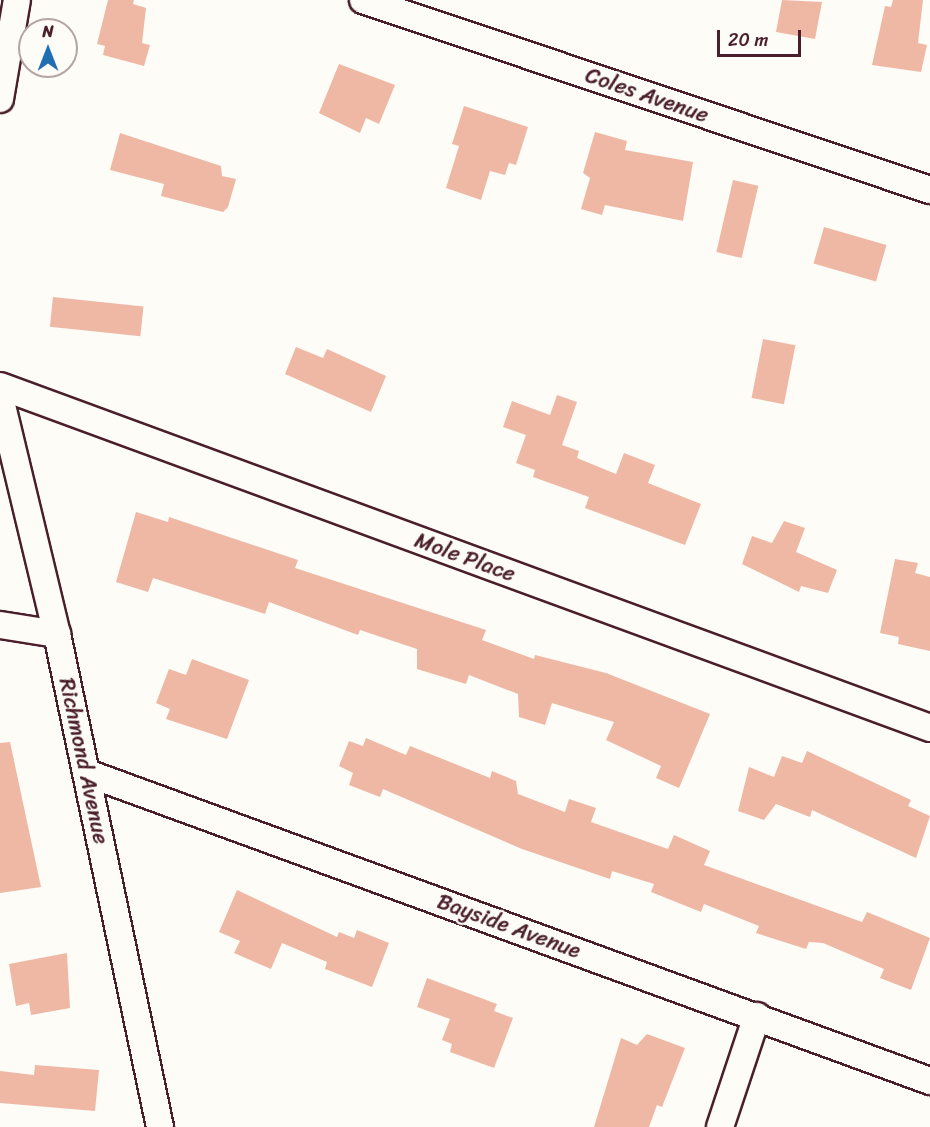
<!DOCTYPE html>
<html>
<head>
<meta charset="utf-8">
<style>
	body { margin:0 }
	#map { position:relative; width:930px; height:1127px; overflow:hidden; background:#fdfcf7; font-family:Sriracha,sans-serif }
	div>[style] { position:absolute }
	.building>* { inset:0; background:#efb8a5; transform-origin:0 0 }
	.roads { filter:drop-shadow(2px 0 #4a1f2b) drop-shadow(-2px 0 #4a1f2b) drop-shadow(0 2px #4a1f2b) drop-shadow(0 -2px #4a1f2b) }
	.minor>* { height:26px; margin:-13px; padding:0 13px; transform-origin:13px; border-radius:13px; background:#fdfcf7 }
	span { translate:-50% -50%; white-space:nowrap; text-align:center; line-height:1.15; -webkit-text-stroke:4.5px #fdfcf7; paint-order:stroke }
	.street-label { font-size:22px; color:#4a1f2b }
	.north { position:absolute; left:18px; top:18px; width:60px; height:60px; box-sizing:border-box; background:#fdfcf7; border:2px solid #b5a4a5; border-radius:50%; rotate:0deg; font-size:16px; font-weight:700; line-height:24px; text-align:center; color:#4a1f2b }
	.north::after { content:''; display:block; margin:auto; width:21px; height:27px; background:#1f6fb2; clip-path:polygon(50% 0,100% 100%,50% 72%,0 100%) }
	.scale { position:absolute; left:717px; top:30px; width:84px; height:27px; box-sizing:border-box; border:3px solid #4a1f2b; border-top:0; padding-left:8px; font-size:18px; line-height:21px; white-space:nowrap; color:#4a1f2b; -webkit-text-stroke:4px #fdfcf7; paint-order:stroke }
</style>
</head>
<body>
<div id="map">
	<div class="building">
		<div style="clip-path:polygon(108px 0,134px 0,133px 4px,146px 8px,142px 43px,150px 45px,144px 66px,103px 55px,105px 46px,97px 44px)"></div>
		<div style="clip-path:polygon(782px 0,822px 2px,815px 39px,776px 32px)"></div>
		<div style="clip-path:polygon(893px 0,923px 0,918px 43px,927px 45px,921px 72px,872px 65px,885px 6px,891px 7px)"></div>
		<div style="clip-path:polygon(339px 64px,395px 85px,379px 124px,366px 118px,360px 133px,319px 113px)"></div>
		<div style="clip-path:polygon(464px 106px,528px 127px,516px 165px,509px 163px,505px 175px,490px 171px,481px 200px,446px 188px,459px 146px,452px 144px)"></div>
		<div style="clip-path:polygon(595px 132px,627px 141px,625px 150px,693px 162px,683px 221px,605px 205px,602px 215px,581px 209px,590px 178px,583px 173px)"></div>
		<div style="clip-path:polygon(120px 133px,221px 166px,222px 176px,236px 179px,228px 207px,223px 212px,161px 196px,164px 184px,110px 170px)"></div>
		<div style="left:733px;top:180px;width:26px;height:74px;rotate:13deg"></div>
		<div style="left:824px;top:227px;width:65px;height:38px;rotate:16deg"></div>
		<div style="left:53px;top:297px;width:91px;height:30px;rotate:6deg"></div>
		<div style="left:763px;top:339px;width:33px;height:60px;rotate:11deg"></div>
		<div style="clip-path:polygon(296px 347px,323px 358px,327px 349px,386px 376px,371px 412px,285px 374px)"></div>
		<div style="clip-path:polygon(557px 395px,577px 402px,562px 445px,579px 451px,577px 458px,616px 474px,624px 453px,655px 465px,648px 483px,701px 504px,685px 545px,585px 508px,589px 497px,533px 477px,535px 470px,516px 463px,526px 435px,503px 427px,512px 401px,550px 415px)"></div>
		<div style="clip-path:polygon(136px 512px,168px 522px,169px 517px,298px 560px,295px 568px,486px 630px,482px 640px,534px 659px,535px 655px,606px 673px,710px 714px,679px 788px,656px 778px,661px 766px,606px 740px,614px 722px,552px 703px,545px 725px,519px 717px,518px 694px,469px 675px,466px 684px,417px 669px,417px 649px,360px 630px,358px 635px,269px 602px,265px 614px,153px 578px,148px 592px,116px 582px)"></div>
		<div style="clip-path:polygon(784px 521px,805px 528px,796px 552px,837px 570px,828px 593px,801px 586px,799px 592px,742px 564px,752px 536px,772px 543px)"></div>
		<div style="clip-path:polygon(895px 559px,918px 563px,915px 573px,930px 577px,930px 651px,898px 644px,899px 637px,880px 633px)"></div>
		<div style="clip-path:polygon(192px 659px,249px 680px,227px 739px,166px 719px,170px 709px,156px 703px,169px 669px,186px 675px)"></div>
		<div style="clip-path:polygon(366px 738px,406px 755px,410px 746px,490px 778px,492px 771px,516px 781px,518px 794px,565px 812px,569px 799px,596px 808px,591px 822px,668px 849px,674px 835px,710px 851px,704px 865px,862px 922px,867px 912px,930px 938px,911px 990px,880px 978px,884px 969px,823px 943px,809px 942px,806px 949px,756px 933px,759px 926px,704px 904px,701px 912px,651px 892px,654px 884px,612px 871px,610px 879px,522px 849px,383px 789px,380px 797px,349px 785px,353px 773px,339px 766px,349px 741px,363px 746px)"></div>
		<div style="clip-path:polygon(10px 742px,41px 887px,0 893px,0 743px)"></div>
		<div style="clip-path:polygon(807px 751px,911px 800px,908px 806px,930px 816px,916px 858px,812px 810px,810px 817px,776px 804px,764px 820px,738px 811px,749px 767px,774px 777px,782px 756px,802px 763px)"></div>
		<div style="clip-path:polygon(237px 890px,337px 937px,339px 932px,354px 938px,357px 930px,389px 943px,372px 987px,325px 969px,327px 962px,282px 943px,271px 969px,234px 953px,240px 941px,219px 932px)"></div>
		<div style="clip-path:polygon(67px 953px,70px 1008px,31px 1015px,29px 1003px,16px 1006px,9px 964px)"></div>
		<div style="clip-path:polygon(427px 978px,497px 1004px,494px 1011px,513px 1018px,494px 1068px,450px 1052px,452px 1044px,442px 1040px,450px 1019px,417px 1007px)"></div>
		<div style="clip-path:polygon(647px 1034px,685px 1048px,662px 1107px,657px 1105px,649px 1127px,594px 1127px,621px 1038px,637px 1045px)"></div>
		<div style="clip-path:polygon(35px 1065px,99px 1070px,95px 1111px,0 1103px,0 1071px,34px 1075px)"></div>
	</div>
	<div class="roads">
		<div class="minor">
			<div style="left:363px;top:0;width:598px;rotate:18.53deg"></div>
			<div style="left:0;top:99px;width:100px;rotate:-80.3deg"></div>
			<div style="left:0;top:386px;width:991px;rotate:20.19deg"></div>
			<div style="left:0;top:397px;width:244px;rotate:76.5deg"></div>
			<div style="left:57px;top:634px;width:504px;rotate:78.2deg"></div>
			<div style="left:0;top:625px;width:58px;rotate:9deg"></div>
			<div style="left:87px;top:773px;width:898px;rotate:20.07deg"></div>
			<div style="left:720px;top:1127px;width:117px;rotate:-71.6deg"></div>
		</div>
	</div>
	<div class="street-label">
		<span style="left:647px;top:95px;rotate:19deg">Coles Avenue</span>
		<span style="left:465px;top:557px;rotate:20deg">Mole Place</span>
		<span style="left:84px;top:761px;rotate:78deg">Richmond Avenue</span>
		<span style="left:509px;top:926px;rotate:20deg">Bayside Avenue</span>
	</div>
	<div class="north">N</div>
	<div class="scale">20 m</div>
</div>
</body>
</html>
